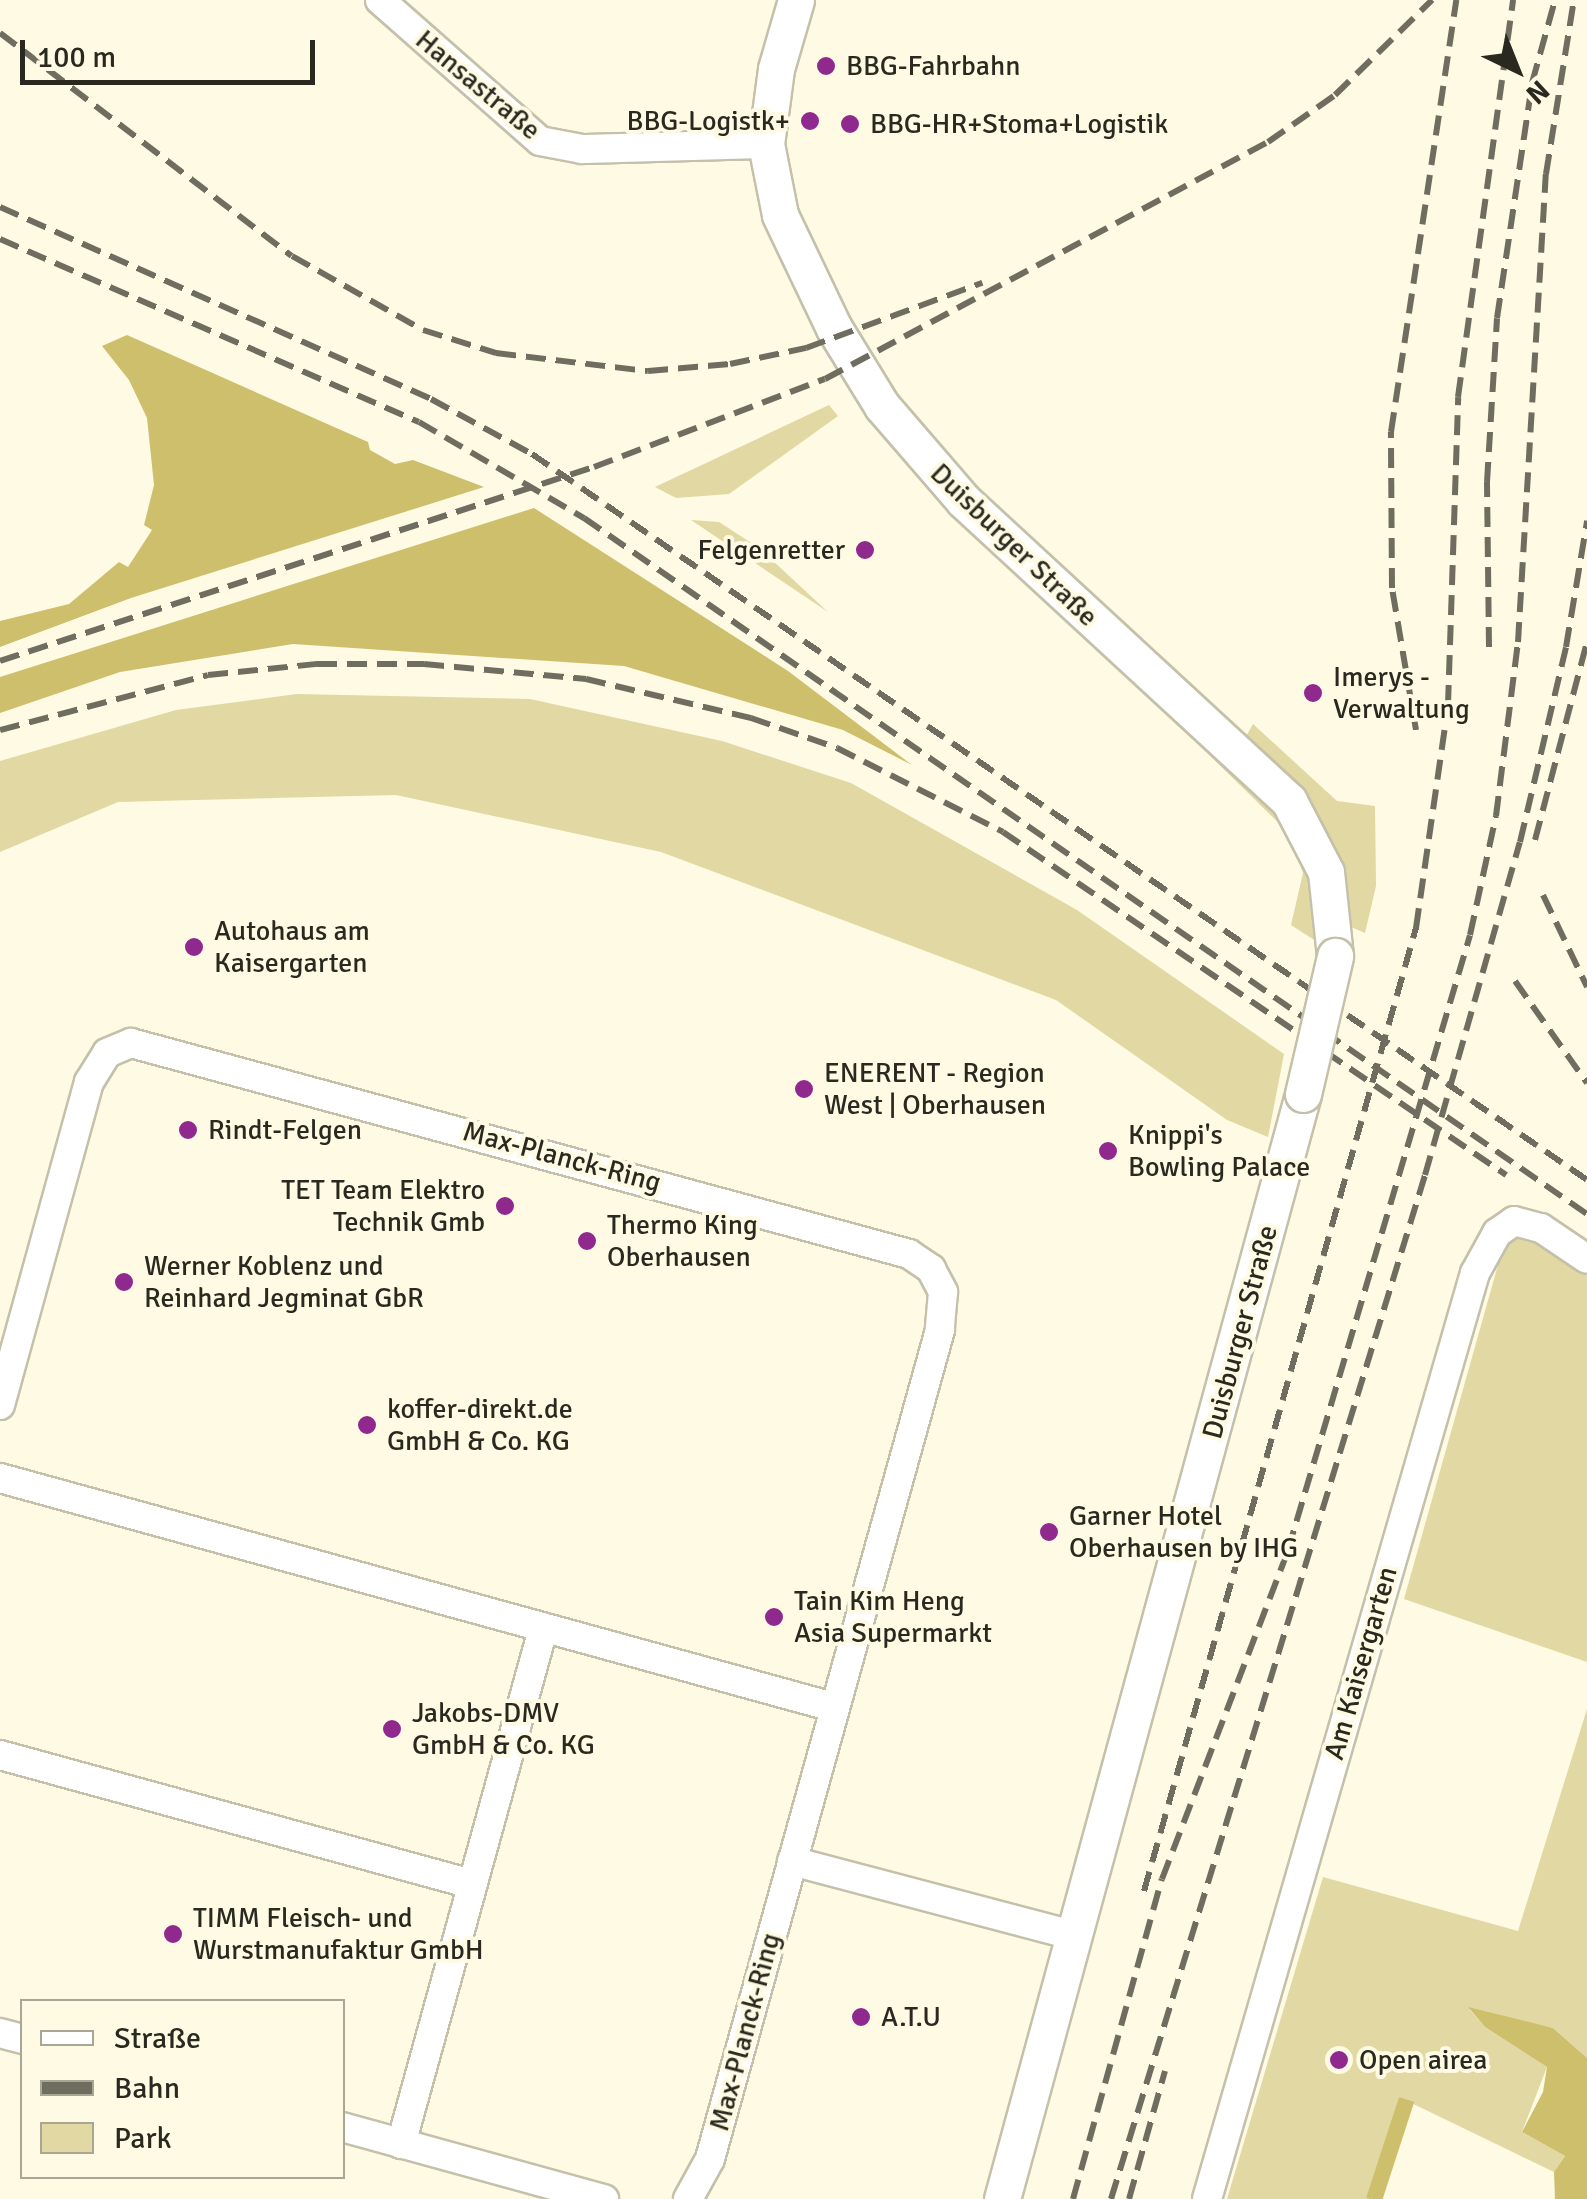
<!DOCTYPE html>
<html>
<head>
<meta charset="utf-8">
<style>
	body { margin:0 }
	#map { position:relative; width:1587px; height:2199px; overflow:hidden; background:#fefae3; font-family:Signika,sans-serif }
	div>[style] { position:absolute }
	.green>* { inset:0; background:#e1d8a3 }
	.forest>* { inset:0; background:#cebf6c; transform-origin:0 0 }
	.roads { filter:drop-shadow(2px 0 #c4c0aa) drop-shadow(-2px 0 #c4c0aa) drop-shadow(0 2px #c4c0aa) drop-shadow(0 -2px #c4c0aa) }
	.minor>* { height:28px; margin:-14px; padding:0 14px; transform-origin:14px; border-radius:14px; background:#fff }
	.major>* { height:35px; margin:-17.5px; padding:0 17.5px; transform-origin:17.5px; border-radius:17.5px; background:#fff }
	.rail>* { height:6px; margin-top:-3px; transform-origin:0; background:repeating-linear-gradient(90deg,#6f6d5f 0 20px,transparent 0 30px) }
	.bridges { filter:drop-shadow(2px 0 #c4c0aa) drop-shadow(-2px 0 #c4c0aa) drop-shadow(0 2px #c4c0aa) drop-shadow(0 -2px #c4c0aa) }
	.major-bridge>* { height:35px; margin:-17.5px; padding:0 17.5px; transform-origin:17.5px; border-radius:17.5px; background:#fff }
	.dots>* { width:28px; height:28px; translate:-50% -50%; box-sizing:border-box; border:5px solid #fefae3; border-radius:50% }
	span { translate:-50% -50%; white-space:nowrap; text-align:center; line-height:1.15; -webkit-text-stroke:8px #fefae3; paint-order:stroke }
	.poi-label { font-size:28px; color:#2a2920 }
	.left { translate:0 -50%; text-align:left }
	.right { translate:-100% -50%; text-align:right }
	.street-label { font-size:28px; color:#2a2920 }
	.legend { position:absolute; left:20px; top:1999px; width:325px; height:180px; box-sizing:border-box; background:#fefae3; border:2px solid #a9a695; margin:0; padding:12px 18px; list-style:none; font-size:30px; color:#2a2920 }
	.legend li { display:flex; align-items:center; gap:20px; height:50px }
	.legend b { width:50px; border:2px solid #a9a695 }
	.north { position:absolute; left:1467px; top:20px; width:100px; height:100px; -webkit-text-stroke:8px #fefae3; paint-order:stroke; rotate:137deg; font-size:28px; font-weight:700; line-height:40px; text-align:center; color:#2a2920 }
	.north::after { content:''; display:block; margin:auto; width:35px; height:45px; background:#2a2920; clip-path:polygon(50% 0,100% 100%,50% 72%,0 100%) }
	.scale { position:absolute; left:20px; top:40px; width:295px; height:45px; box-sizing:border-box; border:5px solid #2a2920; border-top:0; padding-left:12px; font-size:30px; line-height:35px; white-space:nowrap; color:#2a2920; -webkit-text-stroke:8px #fefae3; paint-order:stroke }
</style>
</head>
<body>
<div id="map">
	<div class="green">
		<div style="clip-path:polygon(829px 405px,838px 416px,729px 494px,676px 498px,655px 487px)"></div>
		<div style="clip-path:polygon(895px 447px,1240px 747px,1253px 724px,1337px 801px,1375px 806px,1376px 886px,1365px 933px,1342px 923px,1339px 956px,1291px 925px,1303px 873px,1291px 835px)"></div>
		<div style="clip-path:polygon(691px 520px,719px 522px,759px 548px,828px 612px)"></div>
		<div style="clip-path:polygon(297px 694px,530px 699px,722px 741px,851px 783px,1077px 910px,1284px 1054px,1268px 1137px,1227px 1120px,1056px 1000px,661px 852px,396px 795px,118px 802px,0 852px,0 761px,176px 710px)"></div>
		<div style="clip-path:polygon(1512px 1215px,1587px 1263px,1587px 1662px,1404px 1599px)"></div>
		<div style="clip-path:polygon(1587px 1709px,1587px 2058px,1553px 2028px,1469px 2009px,1485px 2027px,1547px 2067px,1522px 2132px,1565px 2156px,1554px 2172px,1399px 2097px,1368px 2199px,1227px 2199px,1323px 1877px,1518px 1931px)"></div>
	</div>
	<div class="forest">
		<div style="clip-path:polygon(127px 335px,368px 442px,370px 450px,395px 464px,413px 460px,484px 487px,131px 598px,0 647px,0 621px,69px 604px,119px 562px,128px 567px,152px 530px,144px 525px,154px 485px,147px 418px,129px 380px,102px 346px)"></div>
		<div style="clip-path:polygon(534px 508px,788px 671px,912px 765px,843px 730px,624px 666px,293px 644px,120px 672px,0 713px,0 677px)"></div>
		<div style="clip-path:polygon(1468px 2007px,1553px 2028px,1587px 2058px,1587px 2199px,1555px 2199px,1554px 2172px,1565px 2156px,1522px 2132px,1543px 2092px,1547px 2067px,1485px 2027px)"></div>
		<div style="left:1399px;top:2097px;width:16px;height:106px;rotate:18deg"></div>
	</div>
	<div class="roads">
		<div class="minor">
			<div style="left:380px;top:0;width:213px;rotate:41.4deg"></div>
			<div style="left:540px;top:141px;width:43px;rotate:10.8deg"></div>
			<div style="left:582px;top:149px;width:184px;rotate:-1.6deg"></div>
			<div style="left:0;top:1405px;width:335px;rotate:-74.6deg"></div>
			<div style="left:89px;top:1082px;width:34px;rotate:-58deg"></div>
			<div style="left:107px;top:1053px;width:26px;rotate:-23deg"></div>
			<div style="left:131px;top:1043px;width:806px;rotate:15.17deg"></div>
			<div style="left:909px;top:1254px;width:27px;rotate:34deg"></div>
			<div style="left:931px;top:1269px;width:26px;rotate:62deg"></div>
			<div style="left:943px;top:1292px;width:38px;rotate:95deg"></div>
			<div style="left:940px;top:1330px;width:860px;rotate:105.51deg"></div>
			<div style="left:710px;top:2159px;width:46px;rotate:118.8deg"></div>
			<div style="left:0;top:1478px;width:864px;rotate:15.37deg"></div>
			<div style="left:0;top:1755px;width:489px;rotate:15.3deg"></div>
			<div style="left:792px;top:1861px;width:290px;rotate:14.8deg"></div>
			<div style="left:0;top:2033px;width:23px;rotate:15deg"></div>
			<div style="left:342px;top:2127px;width:272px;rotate:15.4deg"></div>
			<div style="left:401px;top:2144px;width:534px;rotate:-74.58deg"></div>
			<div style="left:1207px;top:2199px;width:964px;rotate:-73.86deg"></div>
			<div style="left:1475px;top:1273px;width:46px;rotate:-61.2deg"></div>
			<div style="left:1497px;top:1233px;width:21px;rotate:-35deg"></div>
			<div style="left:1514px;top:1221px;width:28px;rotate:15deg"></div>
			<div style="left:1541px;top:1228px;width:55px;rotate:34deg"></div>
		</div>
		<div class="major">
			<div style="left:796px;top:0;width:72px;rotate:106.2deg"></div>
			<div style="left:776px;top:69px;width:76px;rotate:97.6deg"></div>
			<div style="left:766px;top:144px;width:72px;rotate:78.8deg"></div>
			<div style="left:780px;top:215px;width:125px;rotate:64.5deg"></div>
			<div style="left:834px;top:328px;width:92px;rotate:58.4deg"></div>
			<div style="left:882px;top:406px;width:125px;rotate:49.2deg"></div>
			<div style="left:964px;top:501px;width:442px;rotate:42.7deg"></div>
			<div style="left:1289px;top:801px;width:80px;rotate:62.5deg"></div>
			<div style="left:1326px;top:872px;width:84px;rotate:83.9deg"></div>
			<div style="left:1002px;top:2199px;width:1145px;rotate:-74.76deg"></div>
		</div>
	</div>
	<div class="rail">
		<div style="left:0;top:33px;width:367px;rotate:37.4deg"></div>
		<div style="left:292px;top:256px;width:150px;rotate:29.5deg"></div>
		<div style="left:423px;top:330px;width:77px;rotate:17.5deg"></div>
		<div style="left:496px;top:353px;width:153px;rotate:6.8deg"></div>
		<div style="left:648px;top:371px;width:82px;rotate:-4.9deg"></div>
		<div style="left:730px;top:364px;width:78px;rotate:-11.9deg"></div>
		<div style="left:806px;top:348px;width:188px;rotate:-20.3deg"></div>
		<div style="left:0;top:207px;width:472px;rotate:24deg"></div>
		<div style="left:431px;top:399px;width:115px;rotate:28.6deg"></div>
		<div style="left:532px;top:454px;width:1281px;rotate:34.53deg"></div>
		<div style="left:0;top:239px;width:457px;rotate:23.6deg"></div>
		<div style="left:419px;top:422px;width:191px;rotate:30.2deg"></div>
		<div style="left:584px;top:518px;width:1221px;rotate:34.76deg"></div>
		<div style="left:1489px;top:647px;width:165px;rotate:-90.7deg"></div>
		<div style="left:1487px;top:482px;width:164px;rotate:-86.5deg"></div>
		<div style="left:1497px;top:318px;width:238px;rotate:-81.5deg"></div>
		<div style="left:1532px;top:83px;width:86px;rotate:-74.5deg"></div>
		<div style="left:0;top:661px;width:625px;rotate:-18.09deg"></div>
		<div style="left:594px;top:467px;width:247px;rotate:-20.9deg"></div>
		<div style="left:825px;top:379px;width:502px;rotate:-28.15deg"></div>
		<div style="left:1268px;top:142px;width:82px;rotate:-35deg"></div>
		<div style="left:1335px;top:95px;width:136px;rotate:-44.4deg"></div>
		<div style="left:0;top:730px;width:215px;rotate:-14.8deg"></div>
		<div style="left:208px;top:675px;width:110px;rotate:-5.8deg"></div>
		<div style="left:317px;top:664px;width:107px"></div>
		<div style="left:424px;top:664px;width:163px;rotate:5.3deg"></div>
		<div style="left:586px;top:679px;width:170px;rotate:13.3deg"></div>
		<div style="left:751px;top:718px;width:91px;rotate:19.2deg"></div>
		<div style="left:837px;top:748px;width:186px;rotate:26.8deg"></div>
		<div style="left:1003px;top:832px;width:609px;rotate:34.29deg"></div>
		<div style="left:1416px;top:730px;width:144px;rotate:-99.6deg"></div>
		<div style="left:1392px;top:588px;width:156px;rotate:-90.4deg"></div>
		<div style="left:1391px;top:432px;width:437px;rotate:-81.4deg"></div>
		<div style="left:1535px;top:840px;width:205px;rotate:-75.3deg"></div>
		<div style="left:1543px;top:895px;width:102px;rotate:64.4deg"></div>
		<div style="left:1515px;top:981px;width:125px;rotate:54.8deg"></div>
		<div style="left:1144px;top:1891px;width:1001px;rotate:-74.23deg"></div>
		<div style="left:1416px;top:928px;width:225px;rotate:-81.8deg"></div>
		<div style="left:1448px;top:705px;width:308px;rotate:-88.1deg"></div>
		<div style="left:1458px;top:397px;width:401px;rotate:-82.1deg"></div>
		<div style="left:1073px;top:2199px;width:332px;rotate:-74.5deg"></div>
		<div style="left:1162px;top:1879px;width:352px;rotate:-69deg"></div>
		<div style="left:1288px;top:1550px;width:641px;rotate:-73.51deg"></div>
		<div style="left:1470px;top:935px;width:122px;rotate:-77.7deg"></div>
		<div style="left:1496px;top:816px;width:175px;rotate:-82.8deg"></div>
		<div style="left:1518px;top:642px;width:469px;rotate:-86.6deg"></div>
		<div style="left:1546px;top:174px;width:176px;rotate:-80.9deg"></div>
		<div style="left:1111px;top:2199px;width:1071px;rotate:-72.95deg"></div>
		<div style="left:1425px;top:1175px;width:346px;rotate:-74.1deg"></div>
		<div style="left:1520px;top:842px;width:200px;rotate:-76.7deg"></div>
		<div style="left:1566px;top:647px;width:128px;rotate:-80.5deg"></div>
		<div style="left:1129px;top:2199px;width:133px;rotate:-74.3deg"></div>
	</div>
	<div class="bridges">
		<div class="major-bridge">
			<div style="left:1303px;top:1094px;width:142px;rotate:-76.9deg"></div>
		</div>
	</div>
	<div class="dots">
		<div style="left:826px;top:66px;background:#90298e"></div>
		<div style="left:810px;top:121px;background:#90298e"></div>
		<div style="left:850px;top:124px;background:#90298e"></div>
		<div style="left:865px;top:550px;background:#90298e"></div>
		<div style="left:1313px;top:693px;background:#90298e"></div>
		<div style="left:194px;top:947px;background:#90298e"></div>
		<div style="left:804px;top:1089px;background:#90298e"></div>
		<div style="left:188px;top:1130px;background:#90298e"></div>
		<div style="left:1108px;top:1151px;background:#90298e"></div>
		<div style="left:505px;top:1206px;background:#90298e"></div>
		<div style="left:587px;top:1241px;background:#90298e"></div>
		<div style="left:124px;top:1282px;background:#90298e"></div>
		<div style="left:367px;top:1425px;background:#90298e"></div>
		<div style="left:1049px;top:1532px;background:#90298e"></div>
		<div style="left:774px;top:1617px;background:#90298e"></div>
		<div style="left:392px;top:1729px;background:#90298e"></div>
		<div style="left:173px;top:1934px;background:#90298e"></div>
		<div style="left:861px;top:2017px;background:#90298e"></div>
		<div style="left:1339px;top:2060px;background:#90298e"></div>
	</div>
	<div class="poi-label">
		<span class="left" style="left:846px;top:66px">BBG-Fahrbahn</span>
		<span class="right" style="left:790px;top:121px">BBG-Logistk+</span>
		<span class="left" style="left:870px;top:124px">BBG-HR+Stoma+Logistik</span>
		<span class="right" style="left:845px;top:550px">Felgenretter</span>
		<span class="left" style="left:1333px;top:693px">Imerys -<br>Verwaltung</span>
		<span class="left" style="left:214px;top:947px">Autohaus am<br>Kaisergarten</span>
		<span class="left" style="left:824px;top:1089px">ENERENT - Region<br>West | Oberhausen</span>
		<span class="left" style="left:208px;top:1130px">Rindt-Felgen</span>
		<span class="left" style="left:1128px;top:1151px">Knippi's<br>Bowling Palace</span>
		<span class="right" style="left:485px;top:1206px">TET Team Elektro<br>Technik Gmb</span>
		<span class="left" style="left:607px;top:1241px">Thermo King<br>Oberhausen</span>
		<span class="left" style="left:144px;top:1282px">Werner Koblenz und<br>Reinhard Jegminat GbR</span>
		<span class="left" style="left:387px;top:1425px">koffer-direkt.de<br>GmbH &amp; Co. KG</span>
		<span class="left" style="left:1069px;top:1532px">Garner Hotel<br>Oberhausen by IHG</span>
		<span class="left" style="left:794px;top:1617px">Tain Kim Heng<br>Asia Supermarkt</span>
		<span class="left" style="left:412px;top:1729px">Jakobs-DMV<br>GmbH &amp; Co. KG</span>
		<span class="left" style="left:193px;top:1934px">TIMM Fleisch- und<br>Wurstmanufaktur GmbH</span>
		<span class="left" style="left:881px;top:2017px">A.T.U</span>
		<span class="left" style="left:1359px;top:2060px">Open airea</span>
	</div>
	<div class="street-label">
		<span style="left:478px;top:85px;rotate:40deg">Hansastraße</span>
		<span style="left:1014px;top:545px;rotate:44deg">Duisburger Straße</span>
		<span style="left:562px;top:1157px;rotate:15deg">Max-Planck-Ring</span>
		<span style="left:1240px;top:1332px;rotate:-75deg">Duisburger Straße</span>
		<span style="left:1361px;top:1663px;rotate:-74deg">Am Kaisergarten</span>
		<span style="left:745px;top:2032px;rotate:-75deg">Max-Planck-Ring</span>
	</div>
	<ul class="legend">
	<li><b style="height:12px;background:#fff"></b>Straße</li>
	<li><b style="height:12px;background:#6f6d5f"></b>Bahn</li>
	<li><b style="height:28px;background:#e1d8a3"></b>Park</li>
	</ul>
	<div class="north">N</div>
	<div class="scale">100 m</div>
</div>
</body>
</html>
